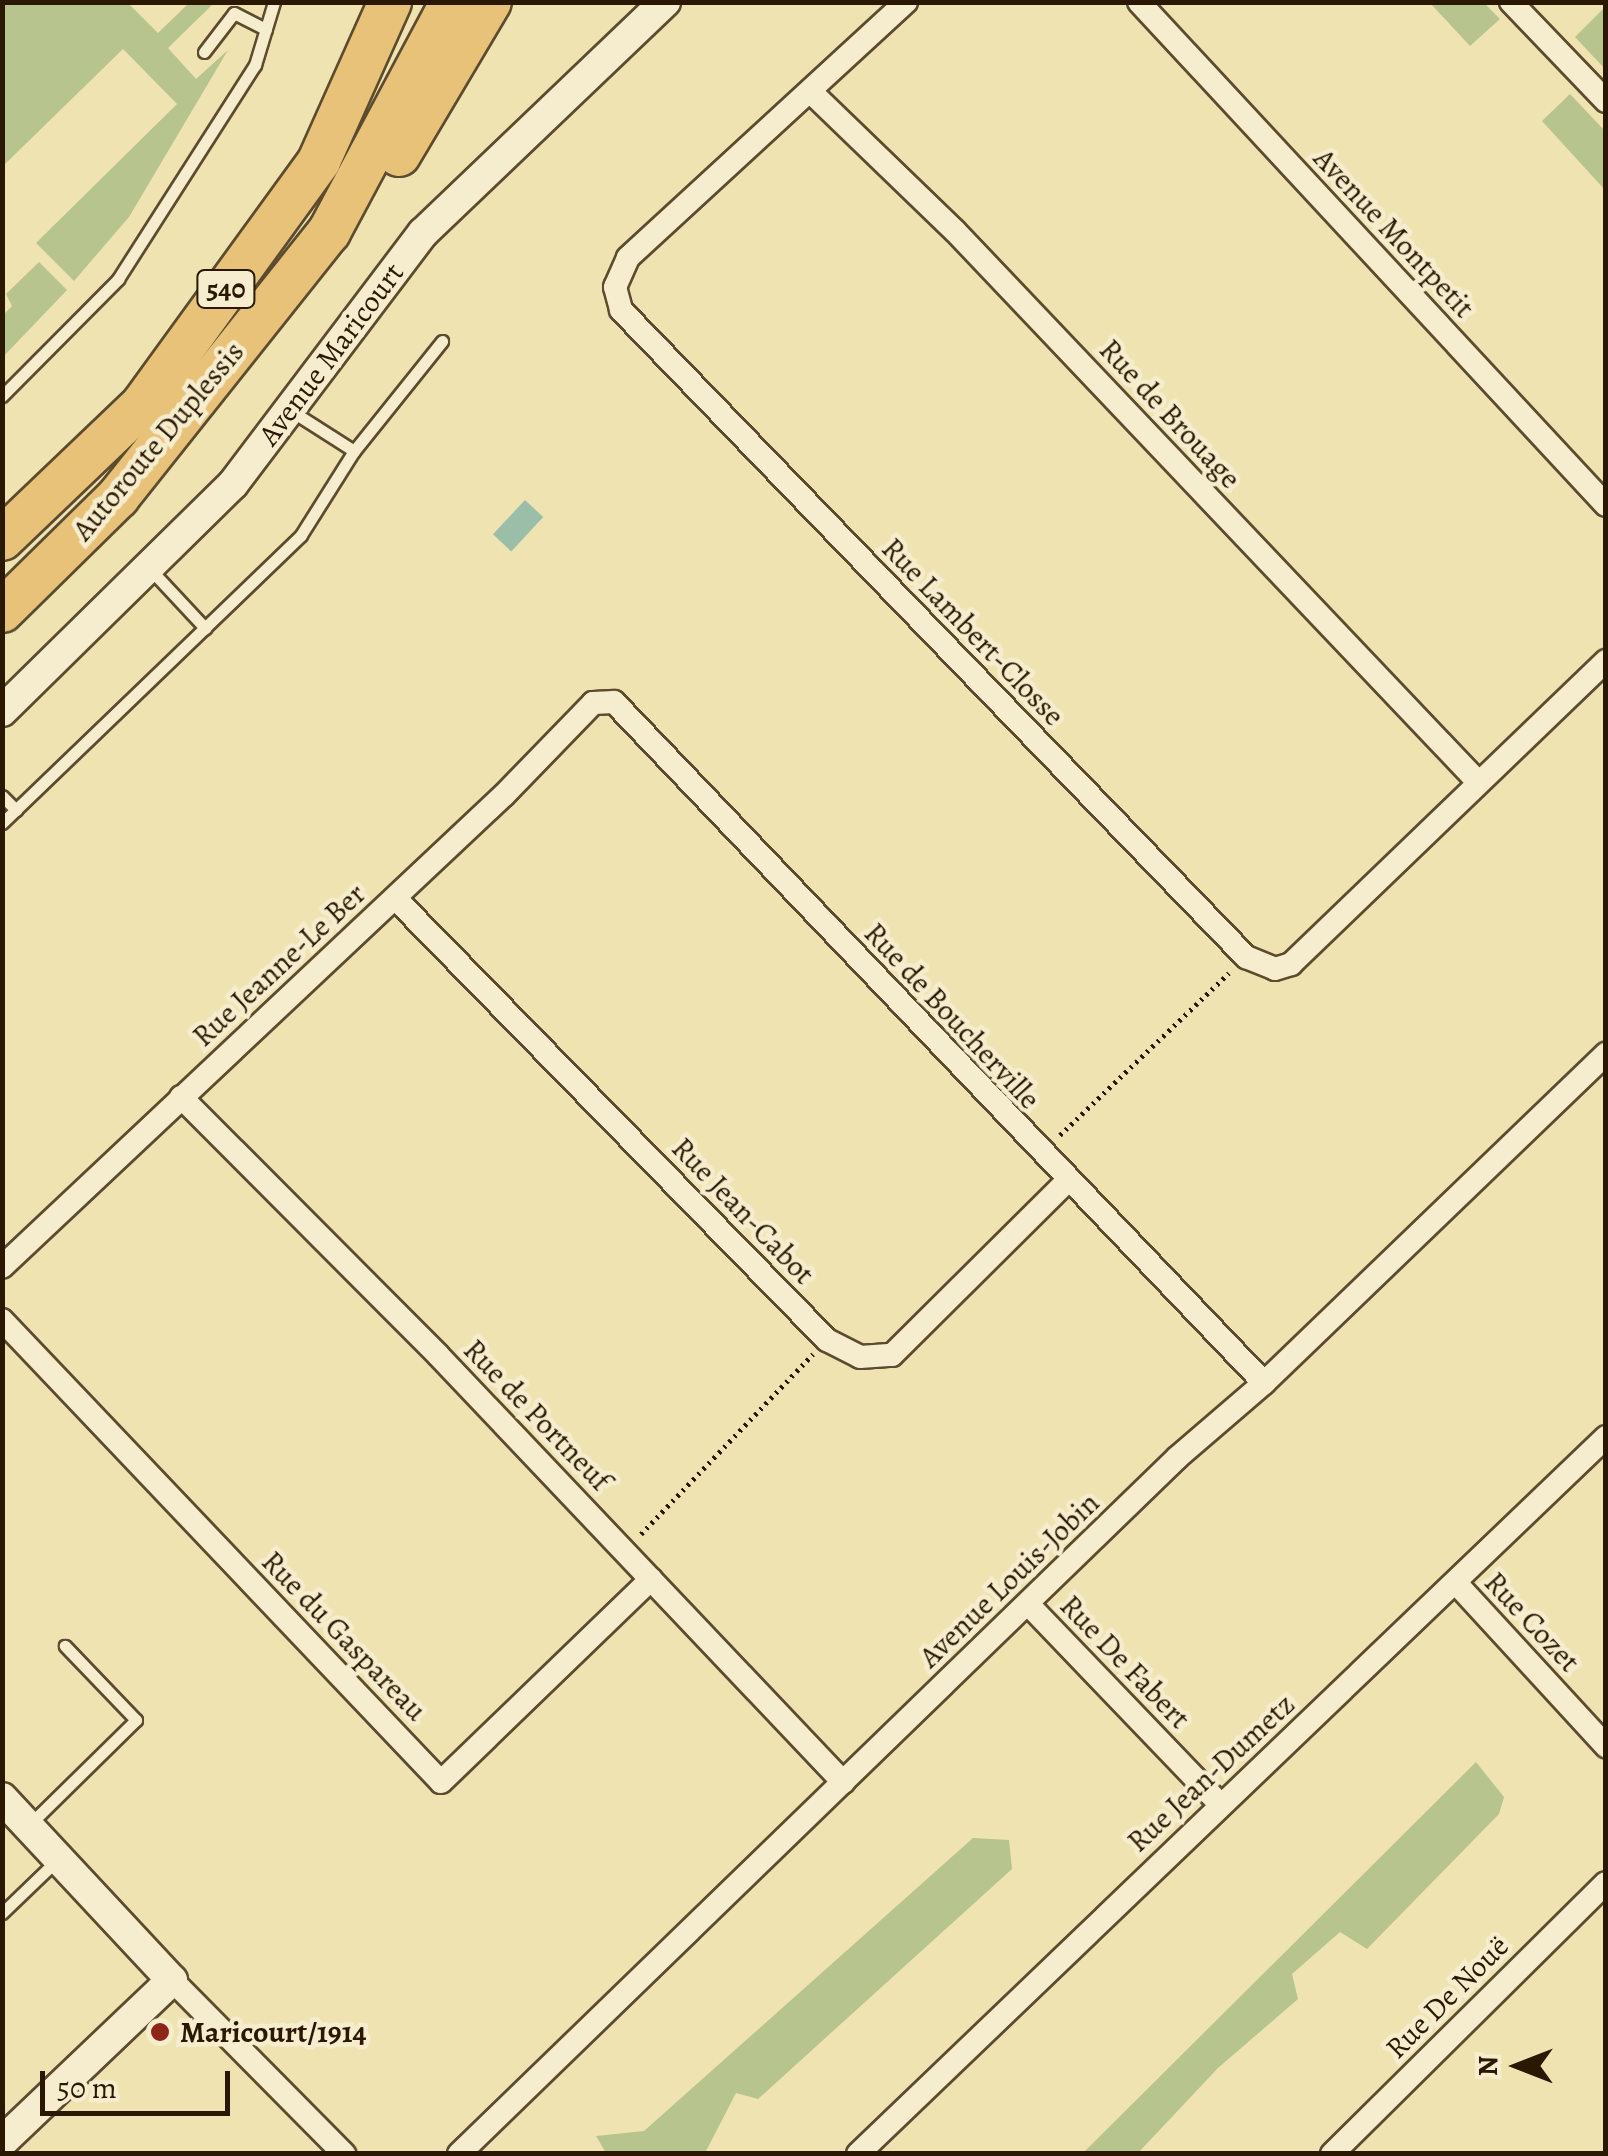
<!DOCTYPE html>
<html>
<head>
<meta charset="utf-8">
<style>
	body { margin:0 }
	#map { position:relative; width:1608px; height:2156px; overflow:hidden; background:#f0e3b2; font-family:Alegreya,serif }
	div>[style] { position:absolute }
	.green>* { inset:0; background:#b8c48d }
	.water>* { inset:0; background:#9bbea8; transform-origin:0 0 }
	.path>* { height:5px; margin-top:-2.5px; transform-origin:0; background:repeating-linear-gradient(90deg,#2b1802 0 2.5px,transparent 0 7.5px) }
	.roads { filter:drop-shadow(2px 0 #5c4b2e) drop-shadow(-2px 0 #5c4b2e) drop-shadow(0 2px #5c4b2e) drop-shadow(0 -2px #5c4b2e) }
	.service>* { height:11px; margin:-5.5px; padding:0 5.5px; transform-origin:5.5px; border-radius:5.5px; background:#f5edcd }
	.minor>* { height:22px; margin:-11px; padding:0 11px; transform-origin:11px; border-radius:11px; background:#f5edcd }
	.tertiary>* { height:30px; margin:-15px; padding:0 15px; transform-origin:15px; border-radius:15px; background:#f5edcd }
	.motorway>* { height:42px; margin:-21px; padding:0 21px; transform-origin:21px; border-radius:21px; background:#e8c279 }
	.dots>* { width:28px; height:28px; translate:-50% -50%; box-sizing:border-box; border:5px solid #f5edcd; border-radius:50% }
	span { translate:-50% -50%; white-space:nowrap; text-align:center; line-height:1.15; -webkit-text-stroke:9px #f5edcd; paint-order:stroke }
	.shield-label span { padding:2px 8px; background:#f5edcd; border:2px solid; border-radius:8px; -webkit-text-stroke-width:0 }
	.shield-label { font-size:28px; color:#2b1802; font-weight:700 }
	.street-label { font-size:30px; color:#2b1802 }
	.poi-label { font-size:30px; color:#2b1802; font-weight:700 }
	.left { translate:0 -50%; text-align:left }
	.frame { position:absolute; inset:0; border:5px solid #2b1802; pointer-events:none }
	.north { position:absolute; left:1468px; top:2016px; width:100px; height:100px; -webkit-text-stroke:8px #f5edcd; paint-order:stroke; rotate:270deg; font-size:28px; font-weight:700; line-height:40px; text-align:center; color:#2b1802 }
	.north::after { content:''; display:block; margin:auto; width:35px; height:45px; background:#2b1802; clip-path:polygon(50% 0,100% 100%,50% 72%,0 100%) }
	.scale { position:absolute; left:40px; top:2071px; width:190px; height:45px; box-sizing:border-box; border:5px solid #2b1802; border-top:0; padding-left:12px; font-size:30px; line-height:35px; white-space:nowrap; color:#2b1802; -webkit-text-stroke:8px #f5edcd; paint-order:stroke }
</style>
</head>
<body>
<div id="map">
	<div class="green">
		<div style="clip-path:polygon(3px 3px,128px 3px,158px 33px,189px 3px,214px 3px,168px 48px,196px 79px,228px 50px,129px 217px,74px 281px,36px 243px,177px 104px,123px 49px,3px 166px)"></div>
		<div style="clip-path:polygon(1430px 3px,1484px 3px,1500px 19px,1470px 46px)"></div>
		<div style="clip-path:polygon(1605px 7px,1605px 69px,1575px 37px)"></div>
		<div style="clip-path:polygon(1570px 94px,1605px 131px,1605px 190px,1542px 121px)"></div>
		<div style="clip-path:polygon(39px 262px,67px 290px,3px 357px,3px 315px,12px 306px,6px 294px)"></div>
		<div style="clip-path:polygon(1476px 1762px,1504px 1797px,1499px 1814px,1367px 1949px,1340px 1932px,1292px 1974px,1298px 1999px,1218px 2068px,1138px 2153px,1083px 2153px)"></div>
		<div style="clip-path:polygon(973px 1838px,1009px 1840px,1012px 1869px,758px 2099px,736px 2093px,705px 2153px,606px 2153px,596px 2136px,644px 2131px)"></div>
	</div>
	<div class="water">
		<div style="left:525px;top:500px;width:25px;height:47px;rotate:43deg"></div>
	</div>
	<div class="path">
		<div style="left:1060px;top:1135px;width:234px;rotate:-43.8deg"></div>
		<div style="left:641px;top:1534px;width:249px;rotate:-46.3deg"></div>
	</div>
	<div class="roads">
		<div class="service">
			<div style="left:204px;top:52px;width:49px;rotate:-52.4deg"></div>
			<div style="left:234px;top:13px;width:36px;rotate:27deg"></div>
			<div style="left:2px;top:396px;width:165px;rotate:-45.2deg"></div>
			<div style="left:118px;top:279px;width:254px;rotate:-57.4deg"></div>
			<div style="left:255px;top:65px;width:66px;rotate:-73.2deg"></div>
			<div style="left:290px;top:410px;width:76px;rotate:32.6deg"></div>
			<div style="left:150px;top:569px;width:81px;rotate:47deg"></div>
			<div style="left:2px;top:796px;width:20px;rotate:45deg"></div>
			<div style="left:2px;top:823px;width:415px;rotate:-43.9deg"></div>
			<div style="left:301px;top:535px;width:99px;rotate:-57.8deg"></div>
			<div style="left:354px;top:451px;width:141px;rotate:-51.3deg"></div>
			<div style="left:29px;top:1825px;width:150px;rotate:-44.5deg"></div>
			<div style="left:136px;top:1720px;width:103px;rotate:-133.8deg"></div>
			<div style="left:2px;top:1913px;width:76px;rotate:-43.9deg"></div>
		</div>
		<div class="minor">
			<div style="left:906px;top:2px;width:378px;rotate:137.4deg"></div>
			<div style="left:628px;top:258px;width:32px;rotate:114deg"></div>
			<div style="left:615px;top:287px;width:24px;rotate:75deg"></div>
			<div style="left:621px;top:310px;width:900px;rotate:45.99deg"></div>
			<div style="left:1246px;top:957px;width:31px;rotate:22deg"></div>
			<div style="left:1275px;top:969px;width:17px;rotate:-17deg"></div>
			<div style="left:1291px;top:964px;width:437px;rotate:-43.9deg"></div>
			<div style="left:1139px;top:2px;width:686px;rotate:47.13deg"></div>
			<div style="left:1511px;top:2px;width:137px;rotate:46.2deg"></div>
			<div style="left:812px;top:93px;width:199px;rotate:44deg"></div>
			<div style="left:955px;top:231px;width:760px;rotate:46.49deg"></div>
			<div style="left:395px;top:898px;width:618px;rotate:45.66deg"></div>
			<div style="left:827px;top:1340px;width:37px;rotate:27deg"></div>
			<div style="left:860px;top:1357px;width:32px;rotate:-4deg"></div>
			<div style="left:892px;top:1355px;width:247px;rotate:-44.8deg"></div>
			<div style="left:181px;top:1097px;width:364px;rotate:45.1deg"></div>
			<div style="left:438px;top:1355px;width:589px;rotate:46.51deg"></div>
			<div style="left:2px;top:1267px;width:689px;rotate:-43.24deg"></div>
			<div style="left:504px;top:795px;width:128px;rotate:-45.9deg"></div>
			<div style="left:593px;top:703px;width:21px;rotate:-3deg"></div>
			<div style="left:614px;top:702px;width:941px;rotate:46.33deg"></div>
			<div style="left:2px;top:1320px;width:637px;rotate:46.46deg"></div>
			<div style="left:441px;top:1782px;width:292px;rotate:-44deg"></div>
			<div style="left:1456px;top:1583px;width:222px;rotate:47.4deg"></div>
			<div style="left:1028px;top:1604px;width:277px;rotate:46.2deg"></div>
			<div style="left:172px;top:1980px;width:245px;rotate:45.3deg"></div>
			<div style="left:459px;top:2154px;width:1001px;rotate:-44.11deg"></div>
			<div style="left:1178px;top:1457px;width:113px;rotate:-40.7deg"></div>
			<div style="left:1264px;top:1383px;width:475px;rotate:-43.9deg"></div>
			<div style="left:858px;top:2154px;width:1036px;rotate:-43.79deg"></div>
			<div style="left:1332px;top:2154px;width:385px;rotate:-44.7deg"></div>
		</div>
		<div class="tertiary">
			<div style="left:2px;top:711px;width:324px;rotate:-44.5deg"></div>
			<div style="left:233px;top:484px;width:315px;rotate:-52.9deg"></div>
			<div style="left:423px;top:233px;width:335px;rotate:-43.7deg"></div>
			<div style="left:2px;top:1798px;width:249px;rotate:47deg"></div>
			<div style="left:172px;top:1980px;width:235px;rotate:136.4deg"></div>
		</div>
		<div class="motorway">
			<div style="left:399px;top:155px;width:178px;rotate:-59.3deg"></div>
			<div style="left:2px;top:539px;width:194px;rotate:-43.7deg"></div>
			<div style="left:142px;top:405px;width:301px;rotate:-54deg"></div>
			<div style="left:319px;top:161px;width:174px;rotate:-65.9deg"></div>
			<div style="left:2px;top:611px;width:163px;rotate:-44.5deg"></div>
			<div style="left:118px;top:497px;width:339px;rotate:-51.5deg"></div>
			<div style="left:329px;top:232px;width:261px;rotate:-61.9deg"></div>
		</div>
	</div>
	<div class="dots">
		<div style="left:160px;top:2032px;background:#8f2418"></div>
	</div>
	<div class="shield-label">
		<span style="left:226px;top:289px">540</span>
	</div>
	<div class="street-label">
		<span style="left:1394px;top:233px;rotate:47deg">Avenue Montpetit</span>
		<span style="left:331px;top:354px;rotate:-53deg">Avenue Maricourt</span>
		<span style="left:1170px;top:414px;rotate:47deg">Rue de Brouage</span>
		<span style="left:158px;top:441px;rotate:-50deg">Autoroute Duplessis</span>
		<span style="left:973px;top:632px;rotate:46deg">Rue Lambert-Closse</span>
		<span style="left:279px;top:965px;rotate:-43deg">Rue Jeanne-Le Ber</span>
		<span style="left:952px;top:1016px;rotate:47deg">Rue de Boucherville</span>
		<span style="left:743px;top:1211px;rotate:46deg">Rue Jean-Cabot</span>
		<span style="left:537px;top:1415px;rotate:46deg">Rue de Portneuf</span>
		<span style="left:1009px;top:1580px;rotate:-44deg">Avenue Louis-Jobin</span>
		<span style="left:1532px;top:1622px;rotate:47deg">Rue Cozet</span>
		<span style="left:344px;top:1636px;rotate:46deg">Rue du Gaspareau</span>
		<span style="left:1125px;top:1662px;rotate:46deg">Rue De Fabert</span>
		<span style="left:1211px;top:1773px;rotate:-43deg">Rue Jean-Dumetz</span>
		<span style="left:1447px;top:1997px;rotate:-45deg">Rue De Nouë</span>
	</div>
	<div class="poi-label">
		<span class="left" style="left:180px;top:2032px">Maricourt/1914</span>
	</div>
	<div class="frame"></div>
	<div class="north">N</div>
	<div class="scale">50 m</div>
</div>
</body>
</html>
